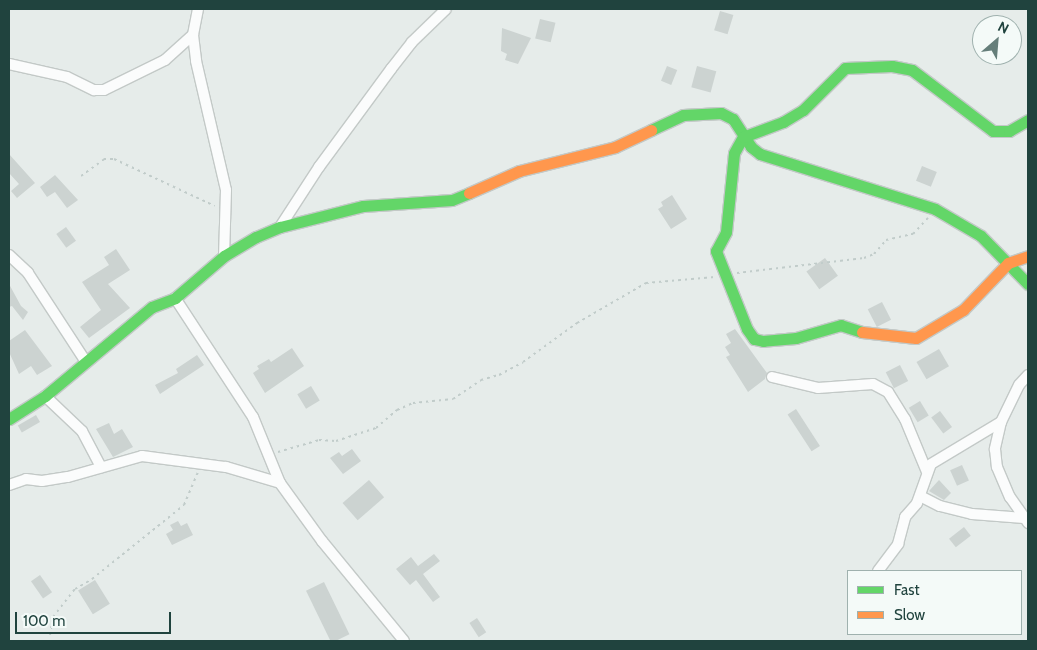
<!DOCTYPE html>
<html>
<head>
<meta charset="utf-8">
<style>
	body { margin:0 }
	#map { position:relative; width:1037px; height:650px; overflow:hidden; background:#e6ecea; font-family:Cabin,sans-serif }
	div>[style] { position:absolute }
	.building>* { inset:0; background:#ccd3d1; transform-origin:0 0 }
	.path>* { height:2px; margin-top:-1px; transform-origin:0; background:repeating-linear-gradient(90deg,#c1ccca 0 2.5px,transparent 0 6.5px) }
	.roads { filter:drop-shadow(1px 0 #c3c9c7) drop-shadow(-1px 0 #c3c9c7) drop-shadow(0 1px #c3c9c7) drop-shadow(0 -1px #c3c9c7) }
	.street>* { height:10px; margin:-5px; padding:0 5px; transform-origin:5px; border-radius:5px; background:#fbfcfc }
	.fast>* { height:11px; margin:-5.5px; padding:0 5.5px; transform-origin:5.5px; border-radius:5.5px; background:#63d668 }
	.slow>* { height:11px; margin:-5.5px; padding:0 5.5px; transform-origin:5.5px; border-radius:5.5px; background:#ff974d }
	span { translate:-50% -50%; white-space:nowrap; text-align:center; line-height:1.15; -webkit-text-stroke:4px #f4faf8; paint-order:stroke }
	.frame { position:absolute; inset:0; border:10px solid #20433e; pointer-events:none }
	.legend { position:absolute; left:847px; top:570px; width:175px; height:65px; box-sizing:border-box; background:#f4faf8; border:1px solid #9fb1ae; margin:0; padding:6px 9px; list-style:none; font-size:15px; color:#20433e }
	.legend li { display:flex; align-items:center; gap:10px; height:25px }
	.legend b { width:25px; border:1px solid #9fb1ae }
	.north { position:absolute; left:972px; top:15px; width:50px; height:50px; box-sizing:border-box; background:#f4faf8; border:1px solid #9fb1ae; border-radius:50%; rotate:27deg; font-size:14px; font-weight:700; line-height:20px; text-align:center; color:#20433e }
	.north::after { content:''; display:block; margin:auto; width:18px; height:22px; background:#657e7a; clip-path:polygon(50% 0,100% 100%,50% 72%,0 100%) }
	.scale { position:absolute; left:15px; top:612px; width:156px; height:22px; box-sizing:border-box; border:2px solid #20433e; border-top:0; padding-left:6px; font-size:15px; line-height:18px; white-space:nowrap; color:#20433e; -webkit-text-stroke:4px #f4faf8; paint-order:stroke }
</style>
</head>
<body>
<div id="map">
	<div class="building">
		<div style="left:720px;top:11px;width:14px;height:20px;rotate:17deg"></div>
		<div style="left:540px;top:19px;width:16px;height:20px;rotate:14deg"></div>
		<div style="clip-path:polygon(502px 28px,531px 38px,518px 64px,505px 60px,507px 54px,501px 51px)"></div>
		<div style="left:667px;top:66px;width:11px;height:16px;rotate:22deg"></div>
		<div style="left:697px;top:66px;width:20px;height:22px;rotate:15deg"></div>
		<div style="clip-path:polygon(9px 154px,35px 183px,17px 198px,11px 191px,19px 184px,9px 173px)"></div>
		<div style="left:922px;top:166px;width:16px;height:16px;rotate:22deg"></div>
		<div style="clip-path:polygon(55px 175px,78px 200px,67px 208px,55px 192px,47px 197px,40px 187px)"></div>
		<div style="clip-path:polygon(672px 195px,687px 219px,671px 229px,658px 209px,663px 206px,661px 202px)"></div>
		<div style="left:66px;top:227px;width:17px;height:12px;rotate:54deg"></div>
		<div style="clip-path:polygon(116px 249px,130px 270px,108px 284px,130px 308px,89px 338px,80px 327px,101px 310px,82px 282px,109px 265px,104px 257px)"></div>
		<div style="left:825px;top:258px;width:22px;height:23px;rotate:54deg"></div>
		<div style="clip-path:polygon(9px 284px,21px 306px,28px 312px,23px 320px,12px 306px,9px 307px)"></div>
		<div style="left:882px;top:302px;width:20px;height:16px;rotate:63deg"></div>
		<div style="clip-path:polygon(735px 329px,767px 373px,765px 379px,748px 392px,726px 357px,730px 355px,725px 347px,731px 343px,726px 334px)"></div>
		<div style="clip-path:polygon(25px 330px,52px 366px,37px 375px,31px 366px,19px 374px,9px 352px,9px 341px)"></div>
		<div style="clip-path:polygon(292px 348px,304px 366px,265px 393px,253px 373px,259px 369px,257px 366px,269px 359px,271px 362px)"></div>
		<div style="left:939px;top:349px;width:20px;height:26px;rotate:60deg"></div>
		<div style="clip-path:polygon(197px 355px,204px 365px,160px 394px,155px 385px,178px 373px,176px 369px)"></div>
		<div style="left:900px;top:365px;width:18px;height:16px;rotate:63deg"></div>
		<div style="left:311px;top:386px;width:17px;height:16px;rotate:59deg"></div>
		<div style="left:920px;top:401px;width:17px;height:13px;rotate:59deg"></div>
		<div style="left:796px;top:409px;width:44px;height:10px;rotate:57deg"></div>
		<div style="left:940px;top:411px;width:20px;height:11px;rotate:53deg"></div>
		<div style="left:36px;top:415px;width:8px;height:21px;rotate:60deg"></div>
		<div style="clip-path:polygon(109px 423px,114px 434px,122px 429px,133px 447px,113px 457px,96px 429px)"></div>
		<div style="clip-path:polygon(352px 449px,361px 461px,343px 474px,330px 458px,339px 452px,342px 456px)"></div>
		<div style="left:962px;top:465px;width:17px;height:13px;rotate:66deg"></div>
		<div style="left:369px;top:480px;width:23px;height:35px;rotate:49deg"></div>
		<div style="clip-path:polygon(939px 480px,951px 493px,944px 500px,929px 491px)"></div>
		<div style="clip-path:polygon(178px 521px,181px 526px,187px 523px,193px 535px,172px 545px,166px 534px,173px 530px,170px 525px)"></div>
		<div style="left:964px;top:527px;width:11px;height:19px;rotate:52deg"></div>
		<div style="clip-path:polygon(434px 554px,440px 561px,423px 574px,440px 597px,433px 602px,416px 580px,410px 585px,396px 569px,411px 557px,418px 566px)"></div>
		<div style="left:40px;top:575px;width:21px;height:11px;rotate:55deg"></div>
		<div style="left:95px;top:580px;width:28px;height:20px;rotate:58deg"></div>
		<div style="left:324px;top:582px;width:58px;height:20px;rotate:64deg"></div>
		<div style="left:477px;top:618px;width:17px;height:9px;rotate:57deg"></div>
	</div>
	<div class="path">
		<div style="left:81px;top:176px;width:29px;rotate:-36deg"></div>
		<div style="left:104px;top:159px;width:10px"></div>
		<div style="left:114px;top:159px;width:111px;rotate:25deg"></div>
		<div style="left:737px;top:273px;width:128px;rotate:-6.7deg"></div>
		<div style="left:864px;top:258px;width:11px;rotate:-22deg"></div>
		<div style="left:874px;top:254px;width:18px;rotate:-49deg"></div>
		<div style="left:886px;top:240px;width:28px;rotate:-13deg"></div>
		<div style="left:913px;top:234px;width:22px;rotate:-47deg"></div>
		<div style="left:278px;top:452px;width:43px;rotate:-16.3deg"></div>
		<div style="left:319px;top:440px;width:17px;rotate:3deg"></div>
		<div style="left:336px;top:441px;width:42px;rotate:-18deg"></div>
		<div style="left:376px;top:428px;width:28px;rotate:-41deg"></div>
		<div style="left:397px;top:410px;width:17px;rotate:-24deg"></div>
		<div style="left:413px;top:403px;width:40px;rotate:-5.7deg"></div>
		<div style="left:453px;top:399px;width:34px;rotate:-34deg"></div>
		<div style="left:481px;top:380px;width:19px;rotate:-16deg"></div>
		<div style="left:499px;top:375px;width:27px;rotate:-28deg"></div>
		<div style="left:523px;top:362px;width:67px;rotate:-35.8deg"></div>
		<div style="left:577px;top:323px;width:80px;rotate:-30.1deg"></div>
		<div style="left:646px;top:283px;width:69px;rotate:-5deg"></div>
		<div style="left:50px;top:635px;width:18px;rotate:-81deg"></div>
		<div style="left:53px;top:617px;width:36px;rotate:-52deg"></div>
		<div style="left:75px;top:589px;width:20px;rotate:-30deg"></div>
		<div style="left:92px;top:579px;width:118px;rotate:-38.8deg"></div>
		<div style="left:184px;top:505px;width:36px;rotate:-67deg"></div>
	</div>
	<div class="roads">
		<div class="street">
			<div style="left:198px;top:9px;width:26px;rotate:101deg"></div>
			<div style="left:193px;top:35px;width:26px;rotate:83deg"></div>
			<div style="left:196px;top:61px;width:132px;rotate:76.9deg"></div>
			<div style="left:226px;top:190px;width:66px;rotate:91.7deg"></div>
			<div style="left:9px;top:64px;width:59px;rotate:12.6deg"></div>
			<div style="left:67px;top:77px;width:30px;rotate:26deg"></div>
			<div style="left:94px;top:90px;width:10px"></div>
			<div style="left:104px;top:90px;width:68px;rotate:-26.2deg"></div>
			<div style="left:165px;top:60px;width:38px;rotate:-42deg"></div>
			<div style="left:280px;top:227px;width:72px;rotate:-57deg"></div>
			<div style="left:319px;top:167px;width:122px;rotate:-53.7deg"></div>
			<div style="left:391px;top:69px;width:34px;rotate:-52deg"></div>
			<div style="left:412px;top:42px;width:47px;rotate:-44.1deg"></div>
			<div style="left:9px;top:255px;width:26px;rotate:43deg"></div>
			<div style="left:28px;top:273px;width:106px;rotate:56.9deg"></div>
			<div style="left:175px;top:298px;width:142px;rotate:56.8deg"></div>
			<div style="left:253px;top:417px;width:71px;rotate:67.8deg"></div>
			<div style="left:280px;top:483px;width:72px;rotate:54.1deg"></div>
			<div style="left:322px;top:541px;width:129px;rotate:50.6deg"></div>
			<div style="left:1028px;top:375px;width:13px;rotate:132deg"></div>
			<div style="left:1019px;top:385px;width:41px;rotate:115.9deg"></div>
			<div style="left:1001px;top:422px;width:28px;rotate:103deg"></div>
			<div style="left:995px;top:449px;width:18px;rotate:84deg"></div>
			<div style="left:997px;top:467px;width:33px;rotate:67deg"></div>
			<div style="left:1010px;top:497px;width:32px;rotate:55deg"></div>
			<div style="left:772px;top:377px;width:47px;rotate:13.4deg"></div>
			<div style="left:818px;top:388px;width:55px;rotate:-4.2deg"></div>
			<div style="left:873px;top:384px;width:17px;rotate:28deg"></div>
			<div style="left:888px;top:392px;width:32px;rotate:58deg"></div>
			<div style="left:905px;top:419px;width:57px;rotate:67.5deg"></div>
			<div style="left:45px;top:396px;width:51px;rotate:43.4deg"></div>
			<div style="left:82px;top:431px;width:41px;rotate:62.2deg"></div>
			<div style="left:9px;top:485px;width:18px;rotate:-19deg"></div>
			<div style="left:26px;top:479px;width:16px;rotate:7deg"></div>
			<div style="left:42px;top:481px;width:26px;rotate:-9deg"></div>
			<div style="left:68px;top:477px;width:77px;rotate:-15.8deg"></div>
			<div style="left:142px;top:456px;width:85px;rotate:7.5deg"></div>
			<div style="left:226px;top:467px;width:56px;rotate:16.5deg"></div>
			<div style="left:920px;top:496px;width:22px;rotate:27deg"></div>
			<div style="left:940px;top:506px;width:33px;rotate:14deg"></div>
			<div style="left:972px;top:514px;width:52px;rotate:4.4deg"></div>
			<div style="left:878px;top:571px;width:34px;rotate:-53deg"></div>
			<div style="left:898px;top:544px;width:28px;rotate:-75deg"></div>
			<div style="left:905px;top:517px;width:18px;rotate:-49deg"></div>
			<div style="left:917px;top:503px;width:41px;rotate:-70.3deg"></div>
			<div style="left:931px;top:464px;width:82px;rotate:-31deg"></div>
		</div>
		<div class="fast">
			<div style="left:651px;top:130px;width:35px;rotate:-25deg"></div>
			<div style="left:683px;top:115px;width:38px;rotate:-3deg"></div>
			<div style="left:721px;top:113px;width:13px;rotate:27deg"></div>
			<div style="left:733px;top:119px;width:33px;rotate:57deg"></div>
			<div style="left:751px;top:147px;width:11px;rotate:38deg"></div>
			<div style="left:760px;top:154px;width:183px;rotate:17.4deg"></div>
			<div style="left:935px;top:209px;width:53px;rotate:30.4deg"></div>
			<div style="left:981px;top:236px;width:67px;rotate:45.6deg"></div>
			<div style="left:862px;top:332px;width:22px;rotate:-162deg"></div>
			<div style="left:841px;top:325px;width:47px;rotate:163.9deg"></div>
			<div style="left:796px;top:338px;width:33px;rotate:175deg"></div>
			<div style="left:763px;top:341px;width:9px;rotate:-167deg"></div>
			<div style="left:754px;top:339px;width:12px;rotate:-125deg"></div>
			<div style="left:747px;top:329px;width:84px;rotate:-111.7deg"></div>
			<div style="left:716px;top:251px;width:21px;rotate:-62deg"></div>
			<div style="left:726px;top:232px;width:79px;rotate:-84.2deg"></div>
			<div style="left:734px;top:153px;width:18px;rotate:-61deg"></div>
			<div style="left:743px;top:137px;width:43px;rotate:-20.6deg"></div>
			<div style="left:783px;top:122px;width:23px;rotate:-31deg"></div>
			<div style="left:803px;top:110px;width:59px;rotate:-45deg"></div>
			<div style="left:845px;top:68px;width:47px;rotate:-2.4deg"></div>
			<div style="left:892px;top:66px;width:20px;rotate:11deg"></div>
			<div style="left:912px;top:70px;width:101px;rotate:37deg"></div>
			<div style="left:993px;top:131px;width:16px"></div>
			<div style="left:1009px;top:131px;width:22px;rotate:-30deg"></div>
			<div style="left:9px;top:419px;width:43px;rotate:-32.6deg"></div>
			<div style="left:45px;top:396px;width:139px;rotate:-39.8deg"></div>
			<div style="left:152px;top:307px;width:25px;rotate:-21deg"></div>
			<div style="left:175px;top:298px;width:65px;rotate:-40.6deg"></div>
			<div style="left:224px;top:256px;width:37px;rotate:-31deg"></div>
			<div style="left:256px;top:237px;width:26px;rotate:-23deg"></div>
			<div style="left:280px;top:227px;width:86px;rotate:-14.2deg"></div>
			<div style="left:363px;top:206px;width:89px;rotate:-3.9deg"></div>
			<div style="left:452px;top:200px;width:18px;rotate:-22deg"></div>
		</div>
		<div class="slow">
			<div style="left:469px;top:193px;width:55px;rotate:-23.7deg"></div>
			<div style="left:519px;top:171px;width:99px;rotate:-14deg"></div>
			<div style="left:615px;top:147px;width:40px;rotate:-25deg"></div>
			<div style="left:862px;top:332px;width:54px;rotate:6.3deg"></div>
			<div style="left:916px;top:338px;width:55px;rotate:-30.8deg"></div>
			<div style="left:963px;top:310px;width:65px;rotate:-46.2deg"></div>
			<div style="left:1008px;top:263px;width:21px;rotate:-19deg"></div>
		</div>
	</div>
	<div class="frame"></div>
	<ul class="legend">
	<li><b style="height:6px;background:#63d668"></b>Fast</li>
	<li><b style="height:6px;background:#ff974d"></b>Slow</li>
	</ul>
	<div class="north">N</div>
	<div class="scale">100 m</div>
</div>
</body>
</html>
